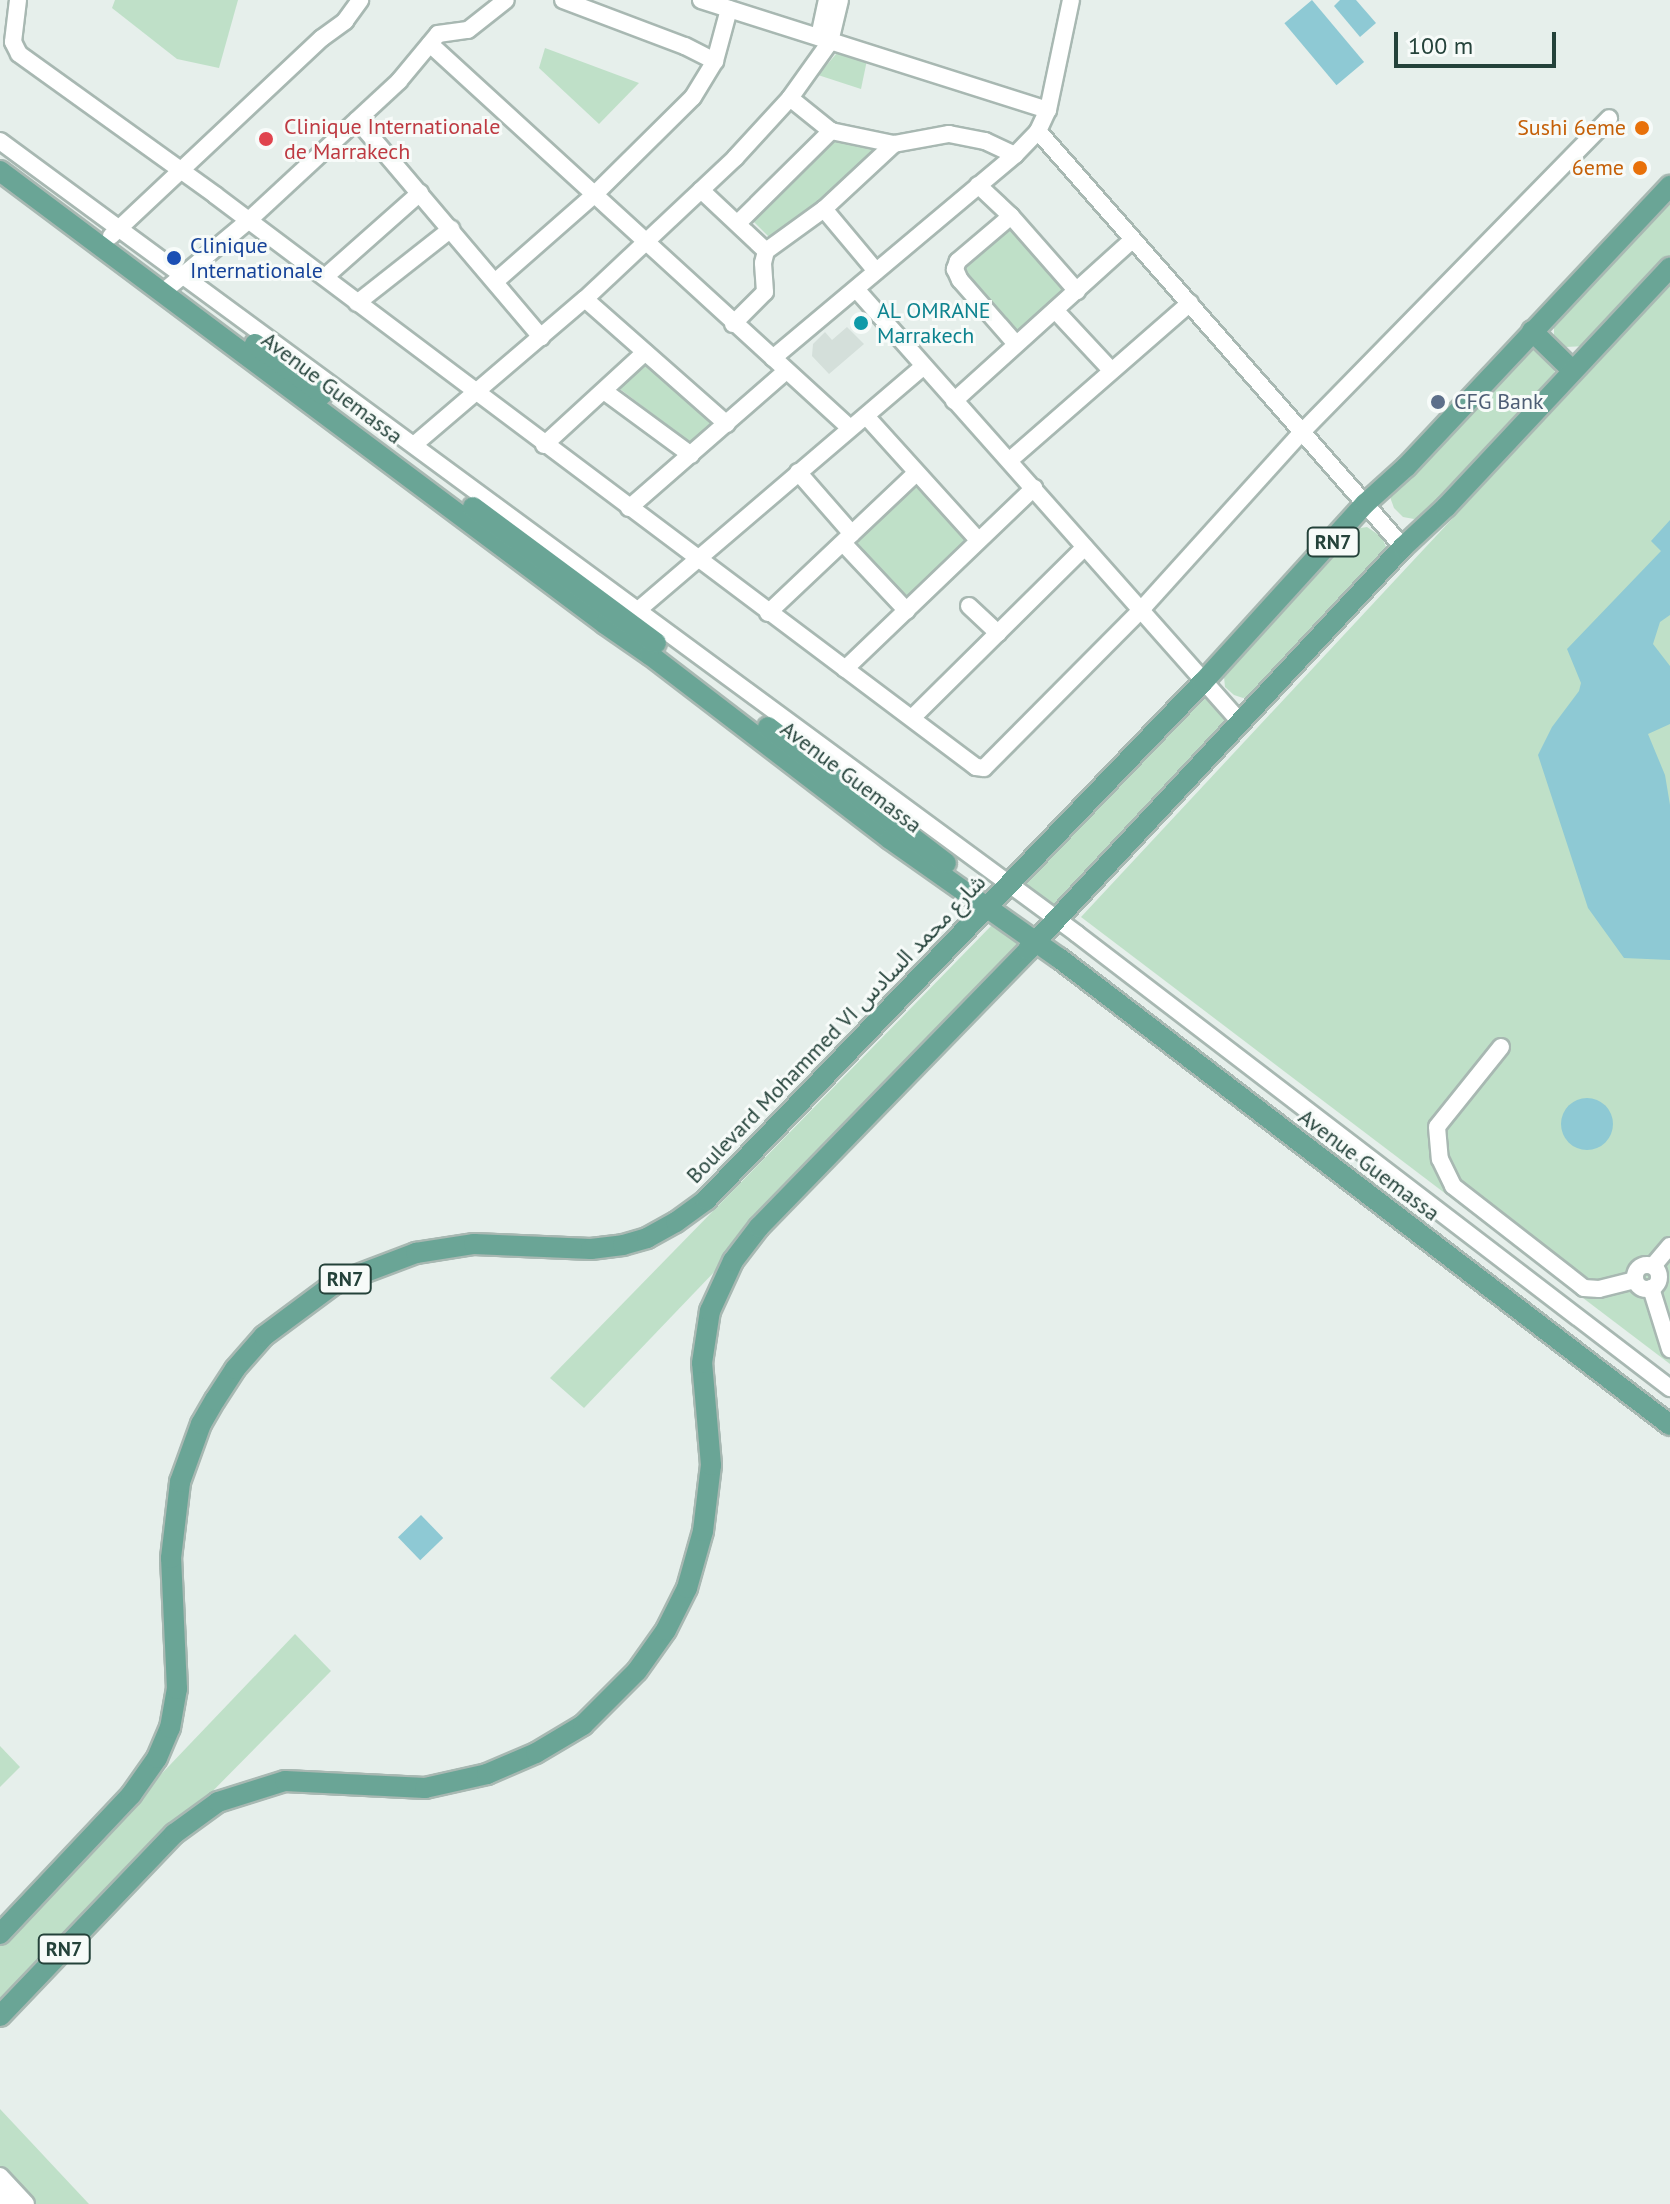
<!DOCTYPE html>
<html>
<head>
<meta charset="utf-8">
<style>
	body { margin:0 }
	#map { position:relative; width:1670px; height:2204px; overflow:hidden; background:#e6efeb; font-family:"PT Sans","Noto Sans Arabic",sans-serif }
	div>[style] { position:absolute }
	.built>* { inset:0; background:#d4dfda }
	.green>* { inset:0; background:#bfe0c8; transform-origin:0 0 }
	.water>* { inset:0; background:#8ec9d4; transform-origin:0 0 }
	.round { border-radius:50% }
	.roads { filter:drop-shadow(2px 0 #a8b8b2) drop-shadow(-2px 0 #a8b8b2) drop-shadow(0 2px #a8b8b2) drop-shadow(0 -2px #a8b8b2) }
	.minor>* { height:16px; margin:-8px; padding:0 8px; transform-origin:8px; border-radius:8px; background:#fff }
	.minor>.ring { margin:-8px; padding:0; box-sizing:content-box; background:none; border:16px solid #fff; border-radius:50% }
	.major>* { height:20px; margin:-10px; padding:0 10px; transform-origin:10px; border-radius:10px; background:#6aa596 }
	.dots>* { width:22px; height:22px; translate:-50% -50%; box-sizing:border-box; border:4px solid #f7fbf9; border-radius:50% }
	span { translate:-50% -50%; white-space:nowrap; text-align:center; line-height:1.15; -webkit-text-stroke:6px #f7fbf9; paint-order:stroke }
	.shield-label span { padding:2px 6px; background:#f7fbf9; border:2px solid; border-radius:6px; -webkit-text-stroke-width:0 }
	.shield-label { font-size:20px; color:#24423a; font-weight:700 }
	.health-label { font-size:22px; color:#be3a42 }
	.left { translate:0 -50%; text-align:left }
	.food-label { font-size:22px; color:#c56008 }
	.right { translate:-100% -50%; text-align:right }
	.transit-label { font-size:22px; color:#164399 }
	.culture-label { font-size:22px; color:#0d838f }
	.street-label { font-size:22px; color:#24423a }
	.service-label { font-size:22px; color:#4e5e75 }
	.scale { position:absolute; left:1394px; top:32px; width:162px; height:36px; box-sizing:border-box; border:4px solid #24423a; border-top:0; padding-left:10px; font-size:24px; line-height:28px; white-space:nowrap; color:#24423a; -webkit-text-stroke:6px #f7fbf9; paint-order:stroke }
</style>
</head>
<body>
<div id="map">
	<div class="built">
		<div style="clip-path:polygon(847px 327px,864px 344px,829px 374px,812px 356px,813px 344px,825px 332px,832px 340px)"></div>
	</div>
	<div class="green">
		<div style="clip-path:polygon(115px 0,238px 0,219px 68px,177px 59px,112px 8px)"></div>
		<div style="clip-path:polygon(545px 48px,639px 83px,599px 124px,539px 68px)"></div>
		<div style="clip-path:polygon(837px 53px,867px 60px,861px 89px,818px 75px)"></div>
		<div style="clip-path:polygon(833px 129px,888px 141px,773px 241px,749px 217px)"></div>
		<div style="clip-path:polygon(1670px 195px,1670px 258px,1587px 346px,1565px 347px,1554px 336px,1554px 317px)"></div>
		<div style="left:1011px;top:219px;width:92px;height:74px;rotate:49deg"></div>
		<div style="clip-path:polygon(1670px 285px,1670px 1364px,1081px 917px)"></div>
		<div style="clip-path:polygon(1533px 348px,1552px 360px,1555px 370px,1552px 382px,1425px 516px,1414px 519px,1403px 517px,1394px 508px,1390px 497px,1394px 486px,1521px 350px)"></div>
		<div style="clip-path:polygon(651px 354px,727px 421px,696px 447px,616px 386px)"></div>
		<div style="left:916px;top:480px;width:83px;height:93px;rotate:46deg"></div>
		<div style="clip-path:polygon(1367px 527px,1382px 537px,1386px 547px,1383px 560px,1257px 695px,1243px 698px,1234px 695px,1225px 687px,1223px 666px,1354px 529px)"></div>
		<div style="clip-path:polygon(1203px 698px,1213px 700px,1225px 716px,1222px 730px,1053px 910px,1017px 883px,1192px 701px)"></div>
		<div style="clip-path:polygon(992px 925px,1000px 925px,1020px 945px,1008px 965px,584px 1408px,550px 1378px)"></div>
		<div style="clip-path:polygon(295px 1634px,331px 1671px,0 2007px,0 1943px)"></div>
		<div style="clip-path:polygon(0 1746px,20px 1767px,0 1787px)"></div>
		<div style="clip-path:polygon(0 2109px,89px 2204px,34px 2204px,0 2168px)"></div>
	</div>
	<div class="water">
		<div style="left:1312px;top:0;width:81px;height:36px;rotate:50deg"></div>
		<div style="clip-path:polygon(1340px 0,1356px 0,1376px 23px,1360px 37px,1334px 6px)"></div>
		<div style="clip-path:polygon(1670px 520px,1670px 615px,1660px 622px,1653px 644px,1670px 666px,1670px 724px,1648px 734px,1665px 775px,1670px 805px,1670px 960px,1624px 958px,1588px 908px,1538px 755px,1552px 727px,1579px 691px,1581px 683px,1567px 649px,1661px 551px,1651px 541px)"></div>
		<div class="round" style="left:1561px;top:1098px;width:52px;height:52px"></div>
		<div style="left:421px;top:1515px;width:32px;height:32px;rotate:46deg"></div>
	</div>
	<div class="roads">
		<div class="minor">
			<div style="left:18px;top:0;width:42px;rotate:96.8deg"></div>
			<div style="left:13px;top:42px;width:13px;rotate:63deg"></div>
			<div style="left:19px;top:54px;width:241px;rotate:35.7deg"></div>
			<div style="left:215px;top:195px;width:952px;rotate:36.93deg"></div>
			<div style="left:976px;top:767px;width:8px;rotate:7deg"></div>
			<div style="left:984px;top:768px;width:223px;rotate:-45.2deg"></div>
			<div style="left:1141px;top:610px;width:240px;rotate:-47.9deg"></div>
			<div style="left:1302px;top:432px;width:439px;rotate:-45.6deg"></div>
			<div style="left:563px;top:0;width:130px;rotate:20.7deg"></div>
			<div style="left:685px;top:46px;width:34px;rotate:27deg"></div>
			<div style="left:701px;top:0;width:364px;rotate:17.6deg"></div>
			<div style="left:819px;top:37px;width:38px;rotate:-78deg"></div>
			<div style="left:430px;top:44px;width:569px;rotate:42.44deg"></div>
			<div style="left:790px;top:98px;width:53px;rotate:38.8deg"></div>
			<div style="left:831px;top:131px;width:64px;rotate:11.7deg"></div>
			<div style="left:894px;top:144px;width:56px;rotate:-10.3deg"></div>
			<div style="left:949px;top:134px;width:37px;rotate:11deg"></div>
			<div style="left:985px;top:141px;width:33px;rotate:25deg"></div>
			<div style="left:357px;top:120px;width:285px;rotate:49.7deg"></div>
			<div style="left:1038px;top:131px;width:553px;rotate:48.74deg"></div>
			<div style="left:0;top:141px;width:1337px;rotate:36.36deg"></div>
			<div style="left:1077px;top:934px;width:747px;rotate:37.44deg"></div>
			<div style="left:978px;top:185px;width:45px;rotate:43.2deg"></div>
			<div style="left:1011px;top:216px;width:100px;rotate:48.7deg"></div>
			<div style="left:701px;top:190px;width:89px;rotate:43.2deg"></div>
			<div style="left:824px;top:209px;width:81px;rotate:50deg"></div>
			<div style="left:1011px;top:216px;width:70px;rotate:139.7deg"></div>
			<div style="left:958px;top:261px;width:9px;rotate:111deg"></div>
			<div style="left:955px;top:269px;width:12px;rotate:66deg"></div>
			<div style="left:960px;top:280px;width:85px;rotate:48.8deg"></div>
			<div style="left:738px;top:223px;width:131px;rotate:-44.7deg"></div>
			<div style="left:111px;top:236px;width:289px;rotate:-43.2deg"></div>
			<div style="left:322px;top:38px;width:29px;rotate:-36deg"></div>
			<div style="left:345px;top:21px;width:26px;rotate:-54deg"></div>
			<div style="left:325px;top:277px;width:127px;rotate:-41.5deg"></div>
			<div style="left:496px;top:281px;width:130px;rotate:-41.3deg"></div>
			<div style="left:594px;top:195px;width:139px;rotate:-44.7deg"></div>
			<div style="left:693px;top:97px;width:42px;rotate:-58.6deg"></div>
			<div style="left:715px;top:61px;width:54px;rotate:-74.9deg"></div>
			<div style="left:856px;top:289px;width:580px;rotate:48.42deg"></div>
			<div style="left:163px;top:292px;width:111px;rotate:-39.9deg"></div>
			<div style="left:248px;top:221px;width:206px;rotate:-42.8deg"></div>
			<div style="left:399px;top:81px;width:61px;rotate:-50.3deg"></div>
			<div style="left:438px;top:34px;width:30px;rotate:-8deg"></div>
			<div style="left:468px;top:30px;width:48px;rotate:-38.3deg"></div>
			<div style="left:585px;top:299px;width:189px;rotate:41.4deg"></div>
			<div style="left:357px;top:303px;width:120px;rotate:-38.2deg"></div>
			<div style="left:1055px;top:310px;width:82px;rotate:47deg"></div>
			<div style="left:733px;top:324px;width:45px;rotate:-45deg"></div>
			<div style="left:765px;top:292px;width:29px;rotate:-94deg"></div>
			<div style="left:763px;top:263px;width:12px;rotate:-76deg"></div>
			<div style="left:766px;top:251px;width:72px;rotate:-35.9deg"></div>
			<div style="left:824px;top:209px;width:96px;rotate:-42.9deg"></div>
			<div style="left:773px;top:358px;width:316px;rotate:-40deg"></div>
			<div style="left:1015px;top:155px;width:33px;rotate:-46deg"></div>
			<div style="left:1038px;top:131px;width:23px;rotate:-65deg"></div>
			<div style="left:1048px;top:110px;width:112px;rotate:-78.2deg"></div>
			<div style="left:604px;top:391px;width:108px;rotate:36.3deg"></div>
			<div style="left:954px;top:401px;width:241px;rotate:-42.1deg"></div>
			<div style="left:866px;top:416px;width:167px;rotate:47.9deg"></div>
			<div style="left:415px;top:444px;width:223px;rotate:-40.5deg"></div>
			<div style="left:585px;top:299px;width:206px;rotate:-43.2deg"></div>
			<div style="left:735px;top:158px;width:81px;rotate:-47.5deg"></div>
			<div style="left:790px;top:98px;width:69px;rotate:-54.5deg"></div>
			<div style="left:830px;top:42px;width:43px;rotate:-76.6deg"></div>
			<div style="left:544px;top:445px;width:137px;rotate:-42.6deg"></div>
			<div style="left:1010px;top:460px;width:239px;rotate:-41.1deg"></div>
			<div style="left:798px;top:472px;width:82px;rotate:48.9deg"></div>
			<div style="left:629px;top:508px;width:208px;rotate:-41.1deg"></div>
			<div style="left:843px;top:543px;width:93px;rotate:46.7deg"></div>
			<div style="left:969px;top:606px;width:40px;rotate:43deg"></div>
			<div style="left:637px;top:611px;width:377px;rotate:-40.5deg"></div>
			<div style="left:768px;top:613px;width:204px;rotate:-43.4deg"></div>
			<div style="left:845px;top:669px;width:262px;rotate:-43.8deg"></div>
			<div style="left:912px;top:718px;width:243px;rotate:-44.7deg"></div>
			<div style="left:1501px;top:1047px;width:102px;rotate:128.7deg"></div>
			<div style="left:1437px;top:1127px;width:32px;rotate:85deg"></div>
			<div style="left:1440px;top:1159px;width:30px;rotate:64deg"></div>
			<div style="left:1453px;top:1186px;width:166px;rotate:37.9deg"></div>
			<div style="left:1584px;top:1288px;width:15px;rotate:4deg"></div>
			<div style="left:1599px;top:1289px;width:37px;rotate:-14deg"></div>
			<div class="ring" style="left:1635px;top:1265px;width:8px;height:8px"></div>
			<div style="left:1653px;top:1266px;width:26px;rotate:-50deg"></div>
			<div style="left:1651px;top:1288px;width:64px;rotate:72.7deg"></div>
			<div style="left:0;top:2176px;width:38px;rotate:47deg"></div>
			<div style="left:0;top:2195px;width:12px;rotate:48deg"></div>
		</div>
		<div class="major">
			<div style="left:0;top:171px;width:756px;rotate:36.82deg"></div>
			<div style="left:605px;top:624px;width:55px;rotate:34.6deg"></div>
			<div style="left:650px;top:655px;width:302px;rotate:37.5deg"></div>
			<div style="left:890px;top:839px;width:207px;rotate:35.2deg"></div>
			<div style="left:1059px;top:958px;width:769px;rotate:37.39deg"></div>
			<div style="left:1532px;top:331px;width:56px;rotate:44.3deg"></div>
			<div style="left:255px;top:344px;width:84px;rotate:36.7deg"></div>
			<div style="left:473px;top:507px;width:228px;rotate:36.6deg"></div>
			<div style="left:768px;top:727px;width:224px;rotate:37.4deg"></div>
			<div style="left:0;top:1934px;width:191px;rotate:-46.7deg"></div>
			<div style="left:131px;top:1795px;width:45px;rotate:-54.9deg"></div>
			<div style="left:157px;top:1758px;width:33px;rotate:-67deg"></div>
			<div style="left:170px;top:1728px;width:40px;rotate:-80deg"></div>
			<div style="left:177px;top:1689px;width:131px;rotate:-92.6deg"></div>
			<div style="left:171px;top:1558px;width:77px;rotate:-83.2deg"></div>
			<div style="left:180px;top:1482px;width:62px;rotate:-70.1deg"></div>
			<div style="left:201px;top:1424px;width:28px;rotate:-60deg"></div>
			<div style="left:215px;top:1400px;width:37px;rotate:-57deg"></div>
			<div style="left:235px;top:1369px;width:44px;rotate:-48.7deg"></div>
			<div style="left:264px;top:1336px;width:87px;rotate:-36.6deg"></div>
			<div style="left:334px;top:1284px;width:88px;rotate:-20.7deg"></div>
			<div style="left:416px;top:1253px;width:59px;rotate:-8.8deg"></div>
			<div style="left:474px;top:1244px;width:117px;rotate:2.4deg"></div>
			<div style="left:591px;top:1249px;width:32px;rotate:-7deg"></div>
			<div style="left:623px;top:1245px;width:25px;rotate:-16deg"></div>
			<div style="left:647px;top:1238px;width:33px;rotate:-29deg"></div>
			<div style="left:676px;top:1222px;width:37px;rotate:-36deg"></div>
			<div style="left:706px;top:1200px;width:718px;rotate:-46.19deg"></div>
			<div style="left:1203px;top:682px;width:241px;rotate:-47.7deg"></div>
			<div style="left:1365px;top:504px;width:55px;rotate:-42.1deg"></div>
			<div style="left:1406px;top:467px;width:386px;rotate:-46.8deg"></div>
			<div style="left:0;top:2016px;width:252px;rotate:-46.3deg"></div>
			<div style="left:174px;top:1834px;width:54px;rotate:-36deg"></div>
			<div style="left:218px;top:1802px;width:70px;rotate:-17.4deg"></div>
			<div style="left:285px;top:1781px;width:140px;rotate:2.9deg"></div>
			<div style="left:425px;top:1788px;width:64px;rotate:-12.7deg"></div>
			<div style="left:487px;top:1774px;width:53px;rotate:-23.2deg"></div>
			<div style="left:536px;top:1753px;width:55px;rotate:-30.8deg"></div>
			<div style="left:583px;top:1725px;width:76px;rotate:-45deg"></div>
			<div style="left:637px;top:1671px;width:50px;rotate:-54.7deg"></div>
			<div style="left:666px;top:1630px;width:47px;rotate:-63.4deg"></div>
			<div style="left:687px;top:1588px;width:59px;rotate:-74.3deg"></div>
			<div style="left:703px;top:1531px;width:66px;rotate:-83.1deg"></div>
			<div style="left:711px;top:1465px;width:102px;rotate:-95deg"></div>
			<div style="left:702px;top:1363px;width:53px;rotate:-81.3deg"></div>
			<div style="left:710px;top:1311px;width:55px;rotate:-65.3deg"></div>
			<div style="left:733px;top:1261px;width:43px;rotate:-52.6deg"></div>
			<div style="left:759px;top:1227px;width:386px;rotate:-45.8deg"></div>
			<div style="left:1028px;top:950px;width:550px;rotate:-47.06deg"></div>
			<div style="left:1403px;top:547px;width:59px;rotate:-42.9deg"></div>
			<div style="left:1446px;top:507px;width:328px;rotate:-46.9deg"></div>
		</div>
	</div>
	<div class="dots">
		<div style="left:1642px;top:128px;background:#e8710a"></div>
		<div style="left:266px;top:139px;background:#e0444e"></div>
		<div style="left:1640px;top:168px;background:#e8710a"></div>
		<div style="left:174px;top:258px;background:#1a4fb4"></div>
		<div style="left:861px;top:323px;background:#0f9aa8"></div>
		<div style="left:1438px;top:402px;background:#5c6f8a"></div>
	</div>
	<div class="shield-label">
		<span style="left:1333px;top:542px">RN7</span>
		<span style="left:345px;top:1279px">RN7</span>
		<span style="left:64px;top:1949px">RN7</span>
	</div>
	<div class="health-label">
		<span class="left" style="left:284px;top:139px">Clinique Internationale<br>de Marrakech</span>
	</div>
	<div class="food-label">
		<span class="right" style="left:1626px;top:128px">Sushi 6eme</span>
		<span class="right" style="left:1624px;top:168px">6eme</span>
	</div>
	<div class="transit-label">
		<span class="left" style="left:190px;top:258px">Clinique<br>Internationale</span>
	</div>
	<div class="culture-label">
		<span class="left" style="left:877px;top:323px">AL OMRANE<br>Marrakech</span>
	</div>
	<div class="street-label">
		<span style="left:332px;top:388px;rotate:37deg">Avenue Guemassa</span>
		<span style="left:851px;top:777px;rotate:37deg">Avenue Guemassa</span>
		<span style="left:836px;top:1029px;rotate:-46deg">Boulevard Mohammed VI شارع محمد السادس</span>
		<span style="left:1369px;top:1165px;rotate:37deg">Avenue Guemassa</span>
	</div>
	<div class="service-label">
		<span class="left" style="left:1454px;top:402px">CFG Bank</span>
	</div>
	<div class="scale">100 m</div>
</div>
</body>
</html>
